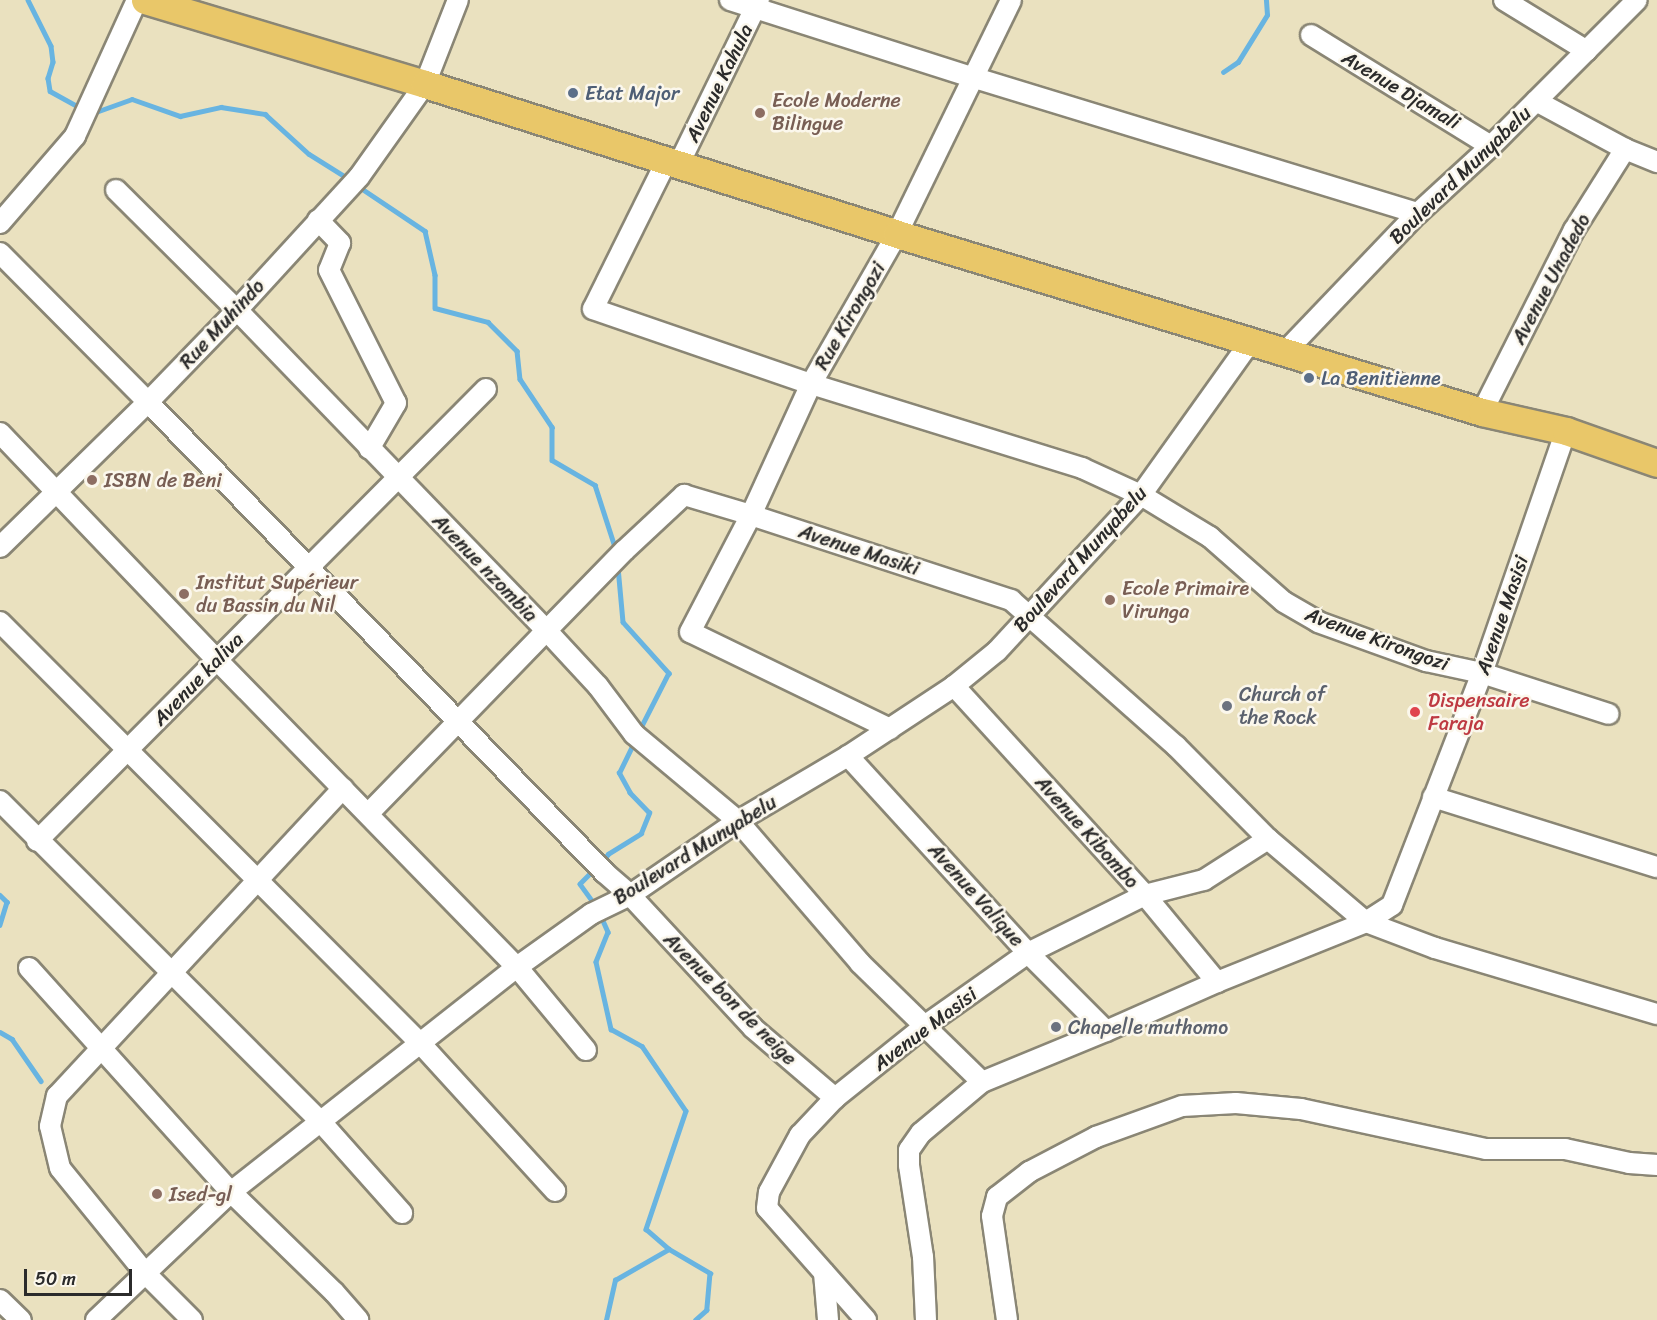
<!DOCTYPE html>
<html>
<head>
<meta charset="utf-8">
<style>
	body { margin:0 }
	#map { position:relative; width:1657px; height:1320px; overflow:hidden; background:#eae1bf; font-family:Sriracha,sans-serif }
	div>[style] { position:absolute }
	.stream>* { height:4.5px; margin:-2.25px; padding:0 2.25px; transform-origin:2.25px; border-radius:2.25px; background:#68b4e1 }
	.roads { filter:drop-shadow(2px 0 #8a8675) drop-shadow(-2px 0 #8a8675) drop-shadow(0 2px #8a8675) drop-shadow(0 -2px #8a8675) }
	.minor>* { height:20px; margin:-10px; padding:0 10px; transform-origin:10px; border-radius:10px; background:#fff }
	.highway>* { height:27px; margin:-13.5px; padding:0 13.5px; transform-origin:13.5px; border-radius:13.5px; background:#e9c769 }
	.dots>* { width:16px; height:16px; translate:-50% -50%; box-sizing:border-box; border:3px solid #fbf7ec; border-radius:50% }
	span { translate:-50% -50%; white-space:nowrap; text-align:center; line-height:1.15; -webkit-text-stroke:5px #fbf7ec; paint-order:stroke }
	.street-label { font-size:20px; color:#2b2b2b }
	.service-label { font-size:20px; color:#4e5e75 }
	.left { translate:0 -50%; text-align:left }
	.education-label { font-size:20px; color:#785e54 }
	.worship-label { font-size:20px; color:#5b616d }
	.health-label { font-size:20px; color:#be3a42 }
	.scale { position:absolute; left:24px; top:1269px; width:108px; height:27px; box-sizing:border-box; border:3px solid #2b2b2b; border-top:0; padding-left:8px; font-size:18px; line-height:21px; white-space:nowrap; color:#2b2b2b; -webkit-text-stroke:4px #fbf7ec; paint-order:stroke }
</style>
</head>
<body>
<div id="map">
	<div class="stream">
		<div style="left:28px;top:0;width:51px;rotate:63.4deg"></div>
		<div style="left:51px;top:46px;width:16px;rotate:83deg"></div>
		<div style="left:53px;top:62px;width:17px;rotate:107deg"></div>
		<div style="left:48px;top:78px;width:13px;rotate:81deg"></div>
		<div style="left:50px;top:91px;width:38px;rotate:29deg"></div>
		<div style="left:1223px;top:72px;width:18px;rotate:-34deg"></div>
		<div style="left:1238px;top:62px;width:55px;rotate:-58.3deg"></div>
		<div style="left:1267px;top:15px;width:15px;rotate:-94deg"></div>
		<div style="left:93px;top:113px;width:41px;rotate:-19.7deg"></div>
		<div style="left:132px;top:99px;width:51px;rotate:19.5deg"></div>
		<div style="left:180px;top:116px;width:42px;rotate:-12.4deg"></div>
		<div style="left:221px;top:107px;width:45px;rotate:9deg"></div>
		<div style="left:265px;top:114px;width:59px;rotate:42.3deg"></div>
		<div style="left:309px;top:154px;width:47px;rotate:32deg"></div>
		<div style="left:358px;top:186px;width:81px;rotate:33.9deg"></div>
		<div style="left:425px;top:231px;width:45px;rotate:77.2deg"></div>
		<div style="left:435px;top:275px;width:33px;rotate:90deg"></div>
		<div style="left:435px;top:308px;width:55px;rotate:14.8deg"></div>
		<div style="left:488px;top:322px;width:41px;rotate:45deg"></div>
		<div style="left:517px;top:351px;width:28px;rotate:84deg"></div>
		<div style="left:520px;top:379px;width:58px;rotate:56.3deg"></div>
		<div style="left:552px;top:427px;width:33px;rotate:90deg"></div>
		<div style="left:552px;top:460px;width:50px;rotate:30.2deg"></div>
		<div style="left:595px;top:485px;width:68px;rotate:72.1deg"></div>
		<div style="left:618px;top:567px;width:55px;rotate:84.8deg"></div>
		<div style="left:623px;top:622px;width:69px;rotate:48deg"></div>
		<div style="left:669px;top:673px;width:66px;rotate:117deg"></div>
		<div style="left:601px;top:863px;width:11px;rotate:-52deg"></div>
		<div style="left:608px;top:854px;width:39px;rotate:-32deg"></div>
		<div style="left:641px;top:833px;width:22px;rotate:-68deg"></div>
		<div style="left:649px;top:813px;width:28px;rotate:-134deg"></div>
		<div style="left:630px;top:793px;width:23px;rotate:-119deg"></div>
		<div style="left:619px;top:773px;width:34px;rotate:-64deg"></div>
		<div style="left:595px;top:869px;width:21px;rotate:135deg"></div>
		<div style="left:580px;top:884px;width:27px;rotate:54deg"></div>
		<div style="left:0;top:895px;width:10px;rotate:45deg"></div>
		<div style="left:7px;top:902px;width:24px;rotate:107deg"></div>
		<div style="left:600px;top:914px;width:20px;rotate:66deg"></div>
		<div style="left:608px;top:932px;width:32px;rotate:112deg"></div>
		<div style="left:596px;top:962px;width:69px;rotate:77.4deg"></div>
		<div style="left:611px;top:1029px;width:35px;rotate:29deg"></div>
		<div style="left:642px;top:1046px;width:78px;rotate:55.9deg"></div>
		<div style="left:686px;top:1111px;width:125px;rotate:108.7deg"></div>
		<div style="left:646px;top:1229px;width:30px;rotate:41deg"></div>
		<div style="left:669px;top:1249px;width:48px;rotate:30.3deg"></div>
		<div style="left:710px;top:1273px;width:37px;rotate:95deg"></div>
		<div style="left:707px;top:1310px;width:15px;rotate:138deg"></div>
		<div style="left:0;top:1032px;width:14px;rotate:30deg"></div>
		<div style="left:12px;top:1039px;width:51px;rotate:55.4deg"></div>
		<div style="left:606px;top:1320px;width:41px;rotate:-77.3deg"></div>
		<div style="left:615px;top:1280px;width:62px;rotate:-29.9deg"></div>
	</div>
	<div class="roads">
		<div class="minor">
			<div style="left:730px;top:0;width:254px;rotate:17.7deg"></div>
			<div style="left:972px;top:77px;width:466px;rotate:17deg"></div>
			<div style="left:1504px;top:0;width:97px;rotate:31.6deg"></div>
			<div style="left:1311px;top:35px;width:211px;rotate:31.7deg"></div>
			<div style="left:1536px;top:101px;width:101px;rotate:28.3deg"></div>
			<div style="left:1625px;top:149px;width:35px;rotate:22deg"></div>
			<div style="left:666px;top:162px;width:164px;rotate:116.4deg"></div>
			<div style="left:593px;top:309px;width:231px;rotate:19deg"></div>
			<div style="left:811px;top:384px;width:284px;rotate:17.2deg"></div>
			<div style="left:1082px;top:468px;width:65px;rotate:24.6deg"></div>
			<div style="left:1141px;top:495px;width:81px;rotate:31.3deg"></div>
			<div style="left:1210px;top:537px;width:98px;rotate:41.3deg"></div>
			<div style="left:1284px;top:602px;width:39px;rotate:30deg"></div>
			<div style="left:1318px;top:622px;width:115px;rotate:19.9deg"></div>
			<div style="left:1426px;top:661px;width:57px;rotate:12.1deg"></div>
			<div style="left:1482px;top:673px;width:133px;rotate:17.9deg"></div>
			<div style="left:678px;top:166px;width:185px;rotate:-64deg"></div>
			<div style="left:116px;top:190px;width:170px;rotate:44.8deg"></div>
			<div style="left:237px;top:310px;width:446px;rotate:46deg"></div>
			<div style="left:547px;top:631px;width:75px;rotate:47.2deg"></div>
			<div style="left:598px;top:686px;width:60px;rotate:53.1deg"></div>
			<div style="left:634px;top:734px;width:136px;rotate:39.9deg"></div>
			<div style="left:738px;top:821px;width:187px;rotate:49.3deg"></div>
			<div style="left:860px;top:963px;width:170px;rotate:44.3deg"></div>
			<div style="left:318px;top:220px;width:32px;rotate:46deg"></div>
			<div style="left:340px;top:243px;width:29px;rotate:112deg"></div>
			<div style="left:329px;top:270px;width:149px;rotate:63.3deg"></div>
			<div style="left:396px;top:403px;width:53px;rotate:120.4deg"></div>
			<div style="left:0;top:223px;width:115px;rotate:-49.2deg"></div>
			<div style="left:75px;top:136px;width:149px;rotate:-65.5deg"></div>
			<div style="left:0;top:253px;width:210px;rotate:45.2deg"></div>
			<div style="left:148px;top:402px;width:656px;rotate:45.86deg"></div>
			<div style="left:605px;top:873px;width:33px;rotate:41deg"></div>
			<div style="left:630px;top:895px;width:181px;rotate:47.2deg"></div>
			<div style="left:753px;top:1028px;width:108px;rotate:40.5deg"></div>
			<div style="left:1285px;top:352px;width:192px;rotate:-46.3deg"></div>
			<div style="left:1418px;top:213px;width:99px;rotate:-42.5deg"></div>
			<div style="left:1491px;top:146px;width:206px;rotate:-45deg"></div>
			<div style="left:1482px;top:412px;width:204px;rotate:-63.2deg"></div>
			<div style="left:1574px;top:230px;width:96px;rotate:-57.8deg"></div>
			<div style="left:0;top:433px;width:314px;rotate:46.3deg"></div>
			<div style="left:217px;top:660px;width:429px;rotate:45.7deg"></div>
			<div style="left:517px;top:967px;width:108px;rotate:50.3deg"></div>
			<div style="left:0;top:547px;width:207px;rotate:-44.4deg"></div>
			<div style="left:148px;top:402px;width:128px;rotate:-45.9deg"></div>
			<div style="left:237px;top:310px;width:180px;rotate:-47.5deg"></div>
			<div style="left:359px;top:177px;width:114px;rotate:-54.6deg"></div>
			<div style="left:425px;top:84px;width:90px;rotate:-68.6deg"></div>
			<div style="left:0;top:622px;width:596px;rotate:45.07deg"></div>
			<div style="left:421px;top:1044px;width:199px;rotate:47.6deg"></div>
			<div style="left:954px;top:686px;width:283px;rotate:47.6deg"></div>
			<div style="left:1145px;top:895px;width:113px;rotate:50.4deg"></div>
			<div style="left:890px;top:729px;width:222px;rotate:-154.1deg"></div>
			<div style="left:690px;top:632px;width:132px;rotate:-62.5deg"></div>
			<div style="left:751px;top:515px;width:144px;rotate:-65.4deg"></div>
			<div style="left:811px;top:384px;width:173px;rotate:-60.2deg"></div>
			<div style="left:897px;top:234px;width:260px;rotate:-64deg"></div>
			<div style="left:848px;top:756px;width:267px;rotate:47.6deg"></div>
			<div style="left:1028px;top:953px;width:110px;rotate:45deg"></div>
			<div style="left:1433px;top:797px;width:235px;rotate:17.4deg"></div>
			<div style="left:0;top:801px;width:454px;rotate:45deg"></div>
			<div style="left:321px;top:1122px;width:122px;rotate:48.3deg"></div>
			<div style="left:368px;top:814px;width:368px;rotate:-45.8deg"></div>
			<div style="left:625px;top:550px;width:81px;rotate:-43deg"></div>
			<div style="left:684px;top:495px;width:70px;rotate:16.6deg"></div>
			<div style="left:751px;top:515px;width:274px;rotate:18.1deg"></div>
			<div style="left:1011px;top:600px;width:220px;rotate:41.5deg"></div>
			<div style="left:1176px;top:746px;width:131px;rotate:45.3deg"></div>
			<div style="left:1268px;top:839px;width:128px;rotate:40.3deg"></div>
			<div style="left:1366px;top:922px;width:74px;rotate:20.6deg"></div>
			<div style="left:1435px;top:948px;width:232px;rotate:16.6deg"></div>
			<div style="left:37px;top:841px;width:637px;rotate:-45.19deg"></div>
			<div style="left:29px;top:968px;width:302px;rotate:48deg"></div>
			<div style="left:231px;top:1192px;width:144px;rotate:44.2deg"></div>
			<div style="left:334px;top:1292px;width:37px;rotate:49deg"></div>
			<div style="left:824px;top:1273px;width:47px;rotate:85.1deg"></div>
			<div style="left:0;top:1300px;width:29px;rotate:44deg"></div>
			<div style="left:96px;top:1320px;width:186px;rotate:-43.5deg"></div>
			<div style="left:231px;top:1192px;width:364px;rotate:-38.2deg"></div>
			<div style="left:517px;top:967px;width:91px;rotate:-35.6deg"></div>
			<div style="left:591px;top:914px;width:43px;rotate:-26deg"></div>
			<div style="left:630px;top:895px;width:131px;rotate:-34.4deg"></div>
			<div style="left:738px;top:821px;width:128px;rotate:-30.6deg"></div>
			<div style="left:848px;top:756px;width:127px;rotate:-33.4deg"></div>
			<div style="left:954px;top:686px;width:55px;rotate:-39.1deg"></div>
			<div style="left:997px;top:651px;width:212px;rotate:-47.3deg"></div>
			<div style="left:1141px;top:495px;width:189px;rotate:-54.5deg"></div>
			<div style="left:192px;top:1320px;width:65px;rotate:-135deg"></div>
			<div style="left:146px;top:1274px;width:136px;rotate:-129.1deg"></div>
			<div style="left:60px;top:1168px;width:43px;rotate:-103.4deg"></div>
			<div style="left:50px;top:1126px;width:31px;rotate:-77deg"></div>
			<div style="left:57px;top:1096px;width:420px;rotate:-47.1deg"></div>
			<div style="left:866px;top:1320px;width:149px;rotate:-131.5deg"></div>
			<div style="left:767px;top:1208px;width:16px;rotate:-83deg"></div>
			<div style="left:769px;top:1192px;width:65px;rotate:-61.5deg"></div>
			<div style="left:800px;top:1135px;width:51px;rotate:-46.6deg"></div>
			<div style="left:835px;top:1098px;width:117px;rotate:-38.7deg"></div>
			<div style="left:926px;top:1025px;width:125px;rotate:-35.2deg"></div>
			<div style="left:1028px;top:953px;width:131px;rotate:-26.4deg"></div>
			<div style="left:1145px;top:895px;width:61px;rotate:-14.3deg"></div>
			<div style="left:1204px;top:880px;width:76px;rotate:-32.6deg"></div>
			<div style="left:926px;top:1320px;width:63px;rotate:-92.7deg"></div>
			<div style="left:923px;top:1257px;width:93px;rotate:-98.7deg"></div>
			<div style="left:909px;top:1165px;width:15px;rotate:-90deg"></div>
			<div style="left:909px;top:1150px;width:21px;rotate:-55deg"></div>
			<div style="left:921px;top:1133px;width:80px;rotate:-39.9deg"></div>
			<div style="left:982px;top:1082px;width:134px;rotate:-22.4deg"></div>
			<div style="left:1106px;top:1031px;width:121px;rotate:-23.8deg"></div>
			<div style="left:1217px;top:982px;width:161px;rotate:-21.9deg"></div>
			<div style="left:1366px;top:922px;width:31px;rotate:-33deg"></div>
			<div style="left:1392px;top:905px;width:249px;rotate:-68.8deg"></div>
			<div style="left:1482px;top:673px;width:256px;rotate:-70.9deg"></div>
			<div style="left:1007px;top:1320px;width:105px;rotate:-98.2deg"></div>
			<div style="left:992px;top:1216px;width:20px;rotate:-75deg"></div>
			<div style="left:997px;top:1197px;width:41px;rotate:-38deg"></div>
			<div style="left:1029px;top:1172px;width:76px;rotate:-27.6deg"></div>
			<div style="left:1096px;top:1137px;width:91px;rotate:-19.8deg"></div>
			<div style="left:1182px;top:1106px;width:54px;rotate:-3.2deg"></div>
			<div style="left:1236px;top:1103px;width:65px;rotate:5.3deg"></div>
			<div style="left:1301px;top:1109px;width:189px;rotate:12.2deg"></div>
			<div style="left:1486px;top:1149px;width:79px"></div>
			<div style="left:1565px;top:1149px;width:66px;rotate:12.3deg"></div>
			<div style="left:1629px;top:1163px;width:28px;rotate:4deg"></div>
		</div>
		<div class="highway">
			<div style="left:145px;top:0;width:292px;rotate:16.7deg"></div>
			<div style="left:425px;top:84px;width:495px;rotate:17.6deg"></div>
			<div style="left:897px;top:234px;width:611px;rotate:16.92deg"></div>
			<div style="left:1482px;top:412px;width:86px;rotate:12.7deg"></div>
			<div style="left:1566px;top:431px;width:96px;rotate:19.4deg"></div>
		</div>
	</div>
	<div class="dots">
		<div style="left:573px;top:93px;background:#5c6f8a"></div>
		<div style="left:760px;top:113px;background:#8d6e63"></div>
		<div style="left:1309px;top:378px;background:#5c6f8a"></div>
		<div style="left:92px;top:480px;background:#8d6e63"></div>
		<div style="left:184px;top:594px;background:#8d6e63"></div>
		<div style="left:1110px;top:600px;background:#8d6e63"></div>
		<div style="left:1227px;top:706px;background:#6b7280"></div>
		<div style="left:1415px;top:712px;background:#e0444e"></div>
		<div style="left:1056px;top:1027px;background:#6b7280"></div>
		<div style="left:157px;top:1194px;background:#8d6e63"></div>
	</div>
	<div class="street-label">
		<span style="left:719px;top:83px;rotate:-64deg">Avenue Kahula</span>
		<span style="left:1401px;top:90px;rotate:31deg">Avenue Djamali</span>
		<span style="left:1460px;top:175px;rotate:-44deg">Boulevard Munyabelu</span>
		<span style="left:1551px;top:279px;rotate:-62deg">Avenue Unadedo</span>
		<span style="left:850px;top:316px;rotate:-60deg">Rue Kirongozi</span>
		<span style="left:222px;top:324px;rotate:-47deg">Rue Muhindo</span>
		<span style="left:859px;top:550px;rotate:18deg">Avenue Masiki</span>
		<span style="left:1080px;top:559px;rotate:-48deg">Boulevard Munyabelu</span>
		<span style="left:485px;top:568px;rotate:46deg">Avenue nzombia</span>
		<span style="left:1502px;top:615px;rotate:-71deg">Avenue Masisi</span>
		<span style="left:1377px;top:639px;rotate:20deg">Avenue Kirongozi</span>
		<span style="left:198px;top:679px;rotate:-46deg">Avenue kaliva</span>
		<span style="left:1087px;top:832px;rotate:48deg">Avenue Kibombo</span>
		<span style="left:695px;top:850px;rotate:-32deg">Boulevard Munyabelu</span>
		<span style="left:976px;top:895px;rotate:48deg">Avenue Valique</span>
		<span style="left:730px;top:999px;rotate:45deg">Avenue bon de neige</span>
		<span style="left:925px;top:1029px;rotate:-37deg">Avenue Masisi</span>
	</div>
	<div class="service-label">
		<span class="left" style="left:585px;top:93px">Etat Major</span>
		<span class="left" style="left:1321px;top:378px">La Benitienne</span>
	</div>
	<div class="education-label">
		<span class="left" style="left:772px;top:112px">Ecole Moderne<br>Bilingue</span>
		<span class="left" style="left:104px;top:480px">ISBN de Beni</span>
		<span class="left" style="left:196px;top:594px">Institut Supérieur<br>du Bassin du Nil</span>
		<span class="left" style="left:1122px;top:600px">Ecole Primaire<br>Virunga</span>
		<span class="left" style="left:169px;top:1194px">Ised-gl</span>
	</div>
	<div class="worship-label">
		<span class="left" style="left:1239px;top:706px">Church of<br>the Rock</span>
		<span class="left" style="left:1068px;top:1027px">Chapelle muthomo</span>
	</div>
	<div class="health-label">
		<span class="left" style="left:1428px;top:712px">Dispensaire<br>Faraja</span>
	</div>
	<div class="scale">50 m</div>
</div>
</body>
</html>
